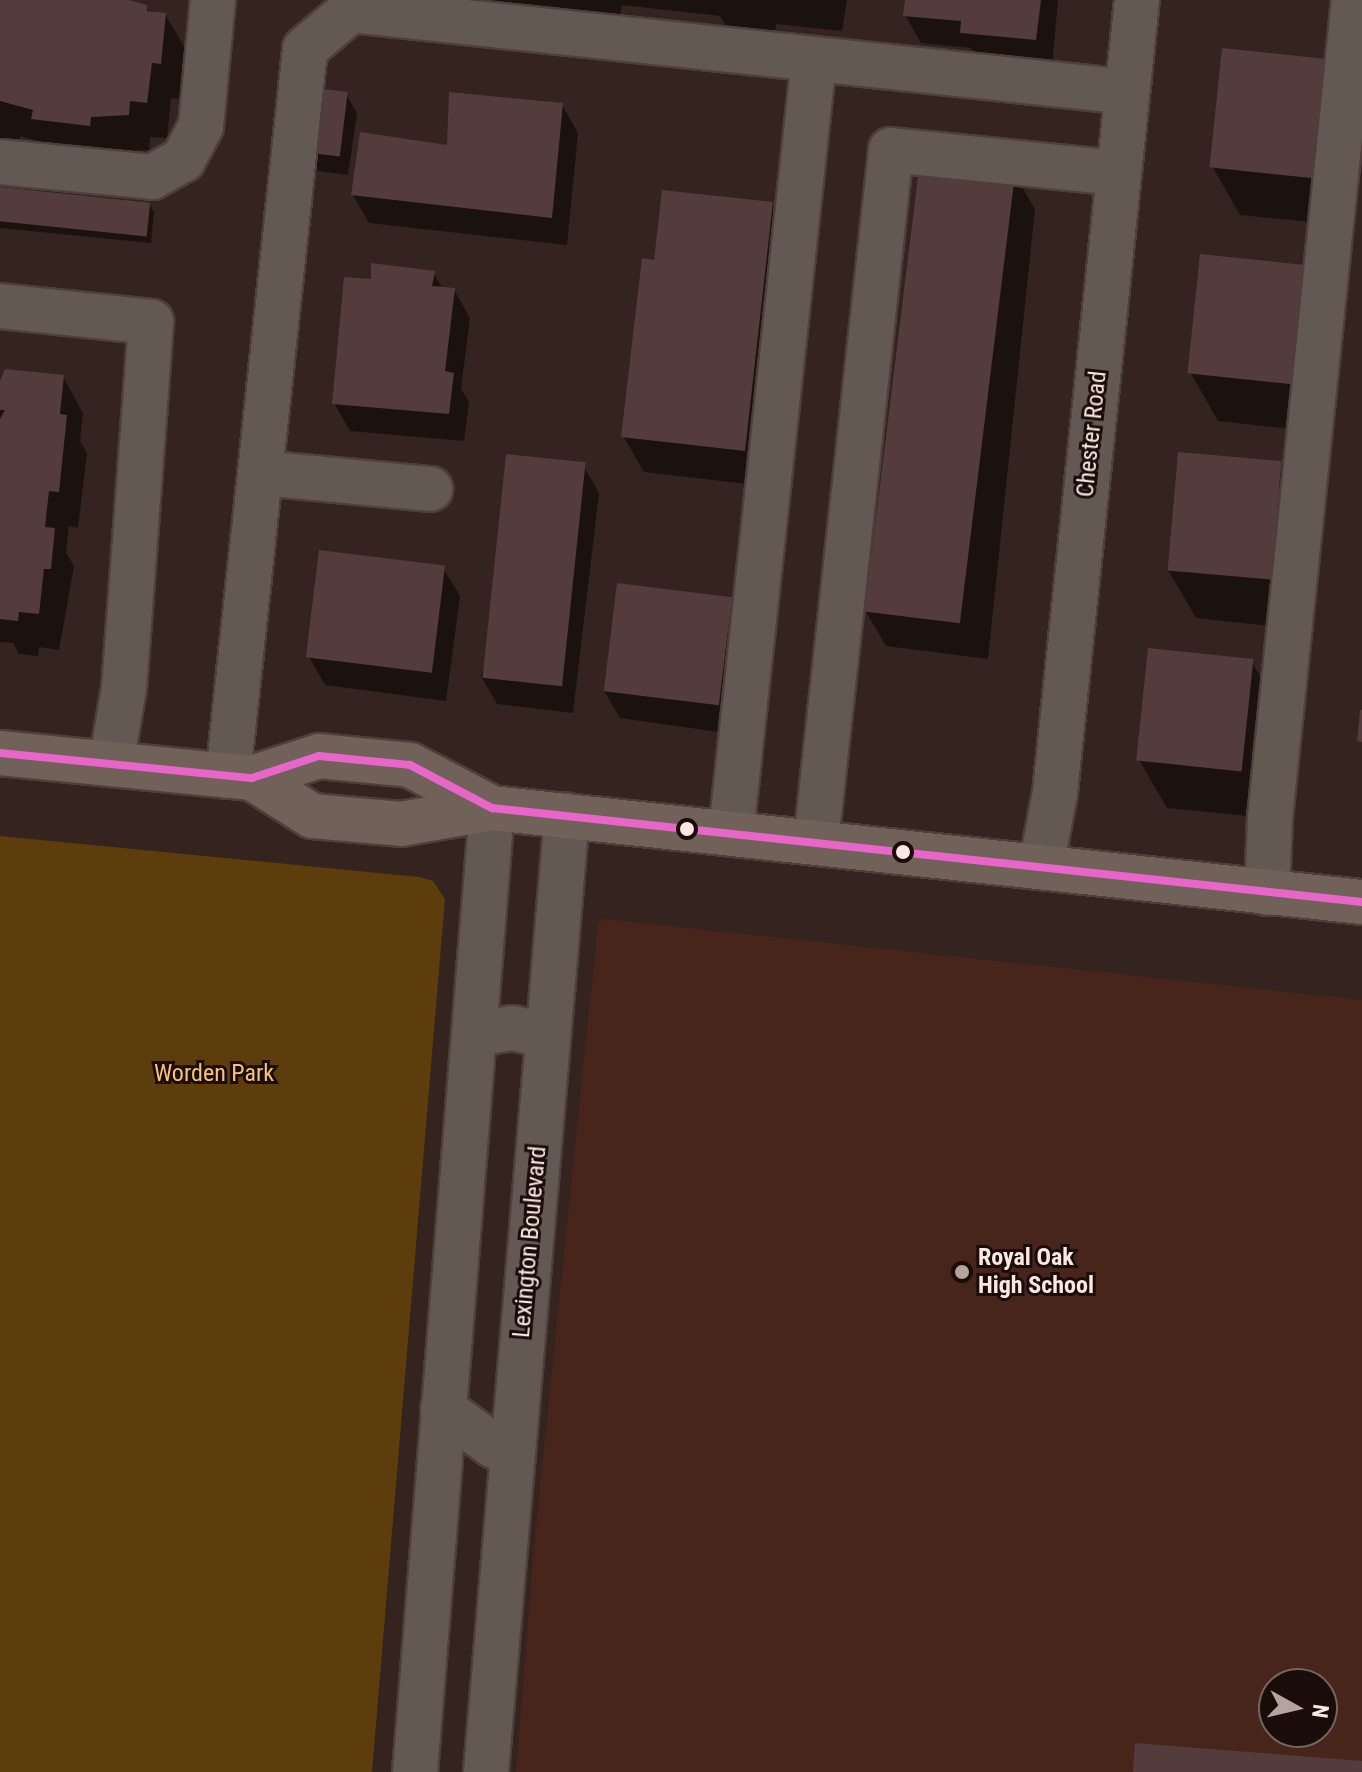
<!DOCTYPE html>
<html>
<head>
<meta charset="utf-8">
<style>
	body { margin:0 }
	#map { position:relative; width:1362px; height:1772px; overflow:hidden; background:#34231e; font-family:"Roboto Condensed",sans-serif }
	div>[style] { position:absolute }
	.built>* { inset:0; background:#47251b }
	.green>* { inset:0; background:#5c3d0b }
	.shadow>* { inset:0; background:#0007 }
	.building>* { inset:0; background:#533c3b; transform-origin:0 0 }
	.roads { filter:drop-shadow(2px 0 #4e3f3b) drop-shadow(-2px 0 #4e3f3b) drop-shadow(0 2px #4e3f3b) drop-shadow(0 -2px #4e3f3b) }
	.minor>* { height:44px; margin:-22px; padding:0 22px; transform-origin:22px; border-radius:22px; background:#645952 }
	.major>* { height:44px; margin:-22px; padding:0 22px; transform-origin:22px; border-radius:22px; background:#706159 }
	.bus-1>* { height:8px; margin:-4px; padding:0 4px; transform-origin:4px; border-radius:4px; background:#e866ca }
	.dots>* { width:22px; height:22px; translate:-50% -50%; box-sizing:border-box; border:4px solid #1a0d09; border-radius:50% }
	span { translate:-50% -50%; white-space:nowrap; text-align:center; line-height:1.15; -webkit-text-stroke:6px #1a0d09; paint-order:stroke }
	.street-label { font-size:24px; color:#fce8e2 }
	.park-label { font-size:24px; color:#f9c278 }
	.poi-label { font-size:24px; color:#fce8e2; font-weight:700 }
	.left { translate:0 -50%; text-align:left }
	.north { position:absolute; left:1258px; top:1668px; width:80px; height:80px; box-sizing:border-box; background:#1a0d09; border:2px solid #746560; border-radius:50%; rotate:98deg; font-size:22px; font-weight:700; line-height:32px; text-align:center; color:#fce8e2 }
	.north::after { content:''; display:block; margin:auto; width:28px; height:36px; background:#b6a39d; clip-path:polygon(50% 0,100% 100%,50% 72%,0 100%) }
</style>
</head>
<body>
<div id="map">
	<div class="built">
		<div style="clip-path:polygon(evenodd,605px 919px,1362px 1000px,1362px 1772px,516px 1772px,534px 1545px,598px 923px,605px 919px,1274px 1684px,1322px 1684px,1322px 1732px,1274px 1732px,1274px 1684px)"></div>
	</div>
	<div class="green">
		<div style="clip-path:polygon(0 836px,419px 877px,433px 881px,445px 899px,372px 1772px,0 1772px)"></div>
	</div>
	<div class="shadow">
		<div style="clip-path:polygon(0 0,130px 0,134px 7px,165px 14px,186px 50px,180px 99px,171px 98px,167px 138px,150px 137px,149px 150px,54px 155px,48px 144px,20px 136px,20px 143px,0 150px)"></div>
		<div style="clip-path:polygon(489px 0,847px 0,842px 31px,776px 24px,775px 35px,729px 31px,720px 16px,622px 5px,618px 29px,492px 5px)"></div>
		<div style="clip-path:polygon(907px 0,1058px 0,1052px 67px,978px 60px,971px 48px,921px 43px,905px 15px)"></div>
		<div style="clip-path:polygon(1325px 60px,1341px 225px,1240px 215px,1212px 166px)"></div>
		<div style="clip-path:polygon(346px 94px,357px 113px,348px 175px,311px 170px,300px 151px)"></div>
		<div style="clip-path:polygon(562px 105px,578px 133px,567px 245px,369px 223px,353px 195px,449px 147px)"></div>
		<div style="clip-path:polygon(1014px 174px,1035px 209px,988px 659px,886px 646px,865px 610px)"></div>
		<div style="clip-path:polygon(0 189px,149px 204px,154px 212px,151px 243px,0 228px)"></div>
		<div style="clip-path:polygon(772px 204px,793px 240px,764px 486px,644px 472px,623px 436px,656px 262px)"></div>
		<div style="clip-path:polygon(1303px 267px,1331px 316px,1319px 432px,1218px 421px,1190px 372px)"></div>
		<div style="clip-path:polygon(433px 273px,443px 289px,454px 290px,470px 318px,461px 389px,469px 402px,464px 441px,350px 431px,334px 403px,373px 281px)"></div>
		<div style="clip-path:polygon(63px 377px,83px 413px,80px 441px,87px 453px,78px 528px,69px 526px,66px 552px,74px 566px,59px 650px,39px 647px,38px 656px,19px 654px,13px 643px,0 642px,0 383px)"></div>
		<div style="clip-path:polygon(1281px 464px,1309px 513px,1297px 629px,1196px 618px,1168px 570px)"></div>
		<div style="clip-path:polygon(583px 465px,599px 493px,573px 713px,497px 704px,481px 676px)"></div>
		<div style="clip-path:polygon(443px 568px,460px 596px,446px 701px,325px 685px,309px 657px)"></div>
		<div style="clip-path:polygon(731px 600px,747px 628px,733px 734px,620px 718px,604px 691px)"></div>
		<div style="clip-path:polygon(1251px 661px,1280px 709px,1269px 818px,1167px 808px,1139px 760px)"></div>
	</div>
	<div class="building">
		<div style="clip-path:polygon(0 0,129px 0,147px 5px,147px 11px,166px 13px,161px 64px,152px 63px,147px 103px,130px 101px,129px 115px,91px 117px,90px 126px,31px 119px,33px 110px,0 101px)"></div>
		<div style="clip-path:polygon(905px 0,1041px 0,1036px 40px,960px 33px,961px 21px,903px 16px)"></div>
		<div style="left:1222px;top:48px;width:105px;height:120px;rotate:6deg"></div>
		<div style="left:307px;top:87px;width:41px;height:65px;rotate:7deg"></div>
		<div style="clip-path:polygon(449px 92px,563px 103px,552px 218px,351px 195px,360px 132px,447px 145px)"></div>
		<div style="left:920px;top:160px;width:96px;height:455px;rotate:7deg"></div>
		<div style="left:0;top:187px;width:151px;height:34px;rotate:6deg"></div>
		<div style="clip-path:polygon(662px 190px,773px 202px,745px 451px,621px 437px,642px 258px,654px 260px)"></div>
		<div style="left:1200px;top:254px;width:105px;height:120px;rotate:6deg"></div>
		<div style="clip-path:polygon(371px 263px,435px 271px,432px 286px,455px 288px,445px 371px,454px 373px,449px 414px,332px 404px,344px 277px,371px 279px)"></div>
		<div style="clip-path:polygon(5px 369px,64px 375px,60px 414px,67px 415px,59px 492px,49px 491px,45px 527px,55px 528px,51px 569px,44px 569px,39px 614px,19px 612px,18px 621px,0 619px,0 419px,5px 410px,0 410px,0 381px)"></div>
		<div style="left:1178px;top:452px;width:104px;height:119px;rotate:5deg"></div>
		<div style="left:506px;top:454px;width:80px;height:225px;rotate:6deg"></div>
		<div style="left:319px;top:550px;width:127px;height:108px;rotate:7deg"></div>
		<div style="left:617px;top:583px;width:116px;height:109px;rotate:7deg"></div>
		<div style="left:1148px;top:648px;width:106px;height:113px;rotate:6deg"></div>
		<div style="clip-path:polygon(1360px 710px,1362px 710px,1362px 742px,1357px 741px)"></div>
		<div style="clip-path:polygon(1135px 1743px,1362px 1761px,1362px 1772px,1133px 1772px)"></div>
	</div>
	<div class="roads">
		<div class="minor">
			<div style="left:0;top:162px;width:153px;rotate:5.6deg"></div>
			<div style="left:152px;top:177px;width:35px;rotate:-29deg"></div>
			<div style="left:183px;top:160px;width:38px;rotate:-62deg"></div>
			<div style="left:201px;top:126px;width:127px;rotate:-84.6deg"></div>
			<div style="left:0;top:306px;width:152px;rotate:6deg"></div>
			<div style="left:151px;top:322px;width:367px;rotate:94.2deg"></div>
			<div style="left:124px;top:688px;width:77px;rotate:99.7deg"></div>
			<div style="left:261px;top:473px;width:170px;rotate:5.4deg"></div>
			<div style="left:228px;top:776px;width:731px;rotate:-83.95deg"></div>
			<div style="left:305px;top:49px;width:60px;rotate:-40.3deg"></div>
			<div style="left:351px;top:10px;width:780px;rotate:6.03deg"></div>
			<div style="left:731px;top:833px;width:778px;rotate:-83.88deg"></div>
			<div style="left:816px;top:842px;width:696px;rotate:-83.81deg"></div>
			<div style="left:891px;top:150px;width:229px;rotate:5.8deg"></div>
			<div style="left:1041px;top:867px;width:75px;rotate:-79.3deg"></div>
			<div style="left:1055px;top:793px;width:797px;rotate:-84.1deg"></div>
			<div style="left:1267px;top:893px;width:75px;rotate:-87.7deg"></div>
			<div style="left:1270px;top:818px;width:822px;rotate:-84.14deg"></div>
			<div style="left:474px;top:1034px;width:39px;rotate:-9deg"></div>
			<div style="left:513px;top:1028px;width:35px;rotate:13deg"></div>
			<div style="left:443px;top:1409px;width:63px;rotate:36deg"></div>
			<div style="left:494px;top:1446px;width:18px;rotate:9deg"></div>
			<div style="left:415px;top:1772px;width:967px;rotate:-85.43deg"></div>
			<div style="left:486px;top:1772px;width:960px;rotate:-85.16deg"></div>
		</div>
		<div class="major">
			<div style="left:0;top:753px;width:253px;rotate:5.7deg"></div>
			<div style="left:252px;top:778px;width:71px;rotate:32.3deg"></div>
			<div style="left:312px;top:816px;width:89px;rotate:5.1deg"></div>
			<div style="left:401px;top:824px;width:92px;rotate:-10deg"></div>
			<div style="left:492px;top:808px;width:875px;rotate:6.17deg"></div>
			<div style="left:252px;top:778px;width:71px;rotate:-18.2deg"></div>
			<div style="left:319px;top:756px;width:91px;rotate:5.6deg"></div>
			<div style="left:410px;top:765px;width:93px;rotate:27.7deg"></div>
		</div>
	</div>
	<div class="bus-1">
		<div style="left:0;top:753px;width:253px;rotate:5.7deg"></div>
		<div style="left:252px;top:778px;width:71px;rotate:-18.2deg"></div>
		<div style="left:319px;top:756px;width:91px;rotate:5.6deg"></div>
		<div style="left:410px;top:765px;width:93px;rotate:27.7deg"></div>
		<div style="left:492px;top:808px;width:875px;rotate:6.17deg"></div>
	</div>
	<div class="dots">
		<div style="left:687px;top:829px;background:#fce8e2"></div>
		<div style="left:903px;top:852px;background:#fce8e2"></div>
		<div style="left:962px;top:1272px;background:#b6a39d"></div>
	</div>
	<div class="street-label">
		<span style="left:1092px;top:434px;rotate:-84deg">Chester Road</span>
		<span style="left:530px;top:1242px;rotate:-85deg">Lexington Boulevard</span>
	</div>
	<div class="park-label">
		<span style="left:214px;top:1074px">Worden Park</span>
	</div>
	<div class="poi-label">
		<span class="left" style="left:978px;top:1272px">Royal Oak<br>High School</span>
	</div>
	<div class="north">N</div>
</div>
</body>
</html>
